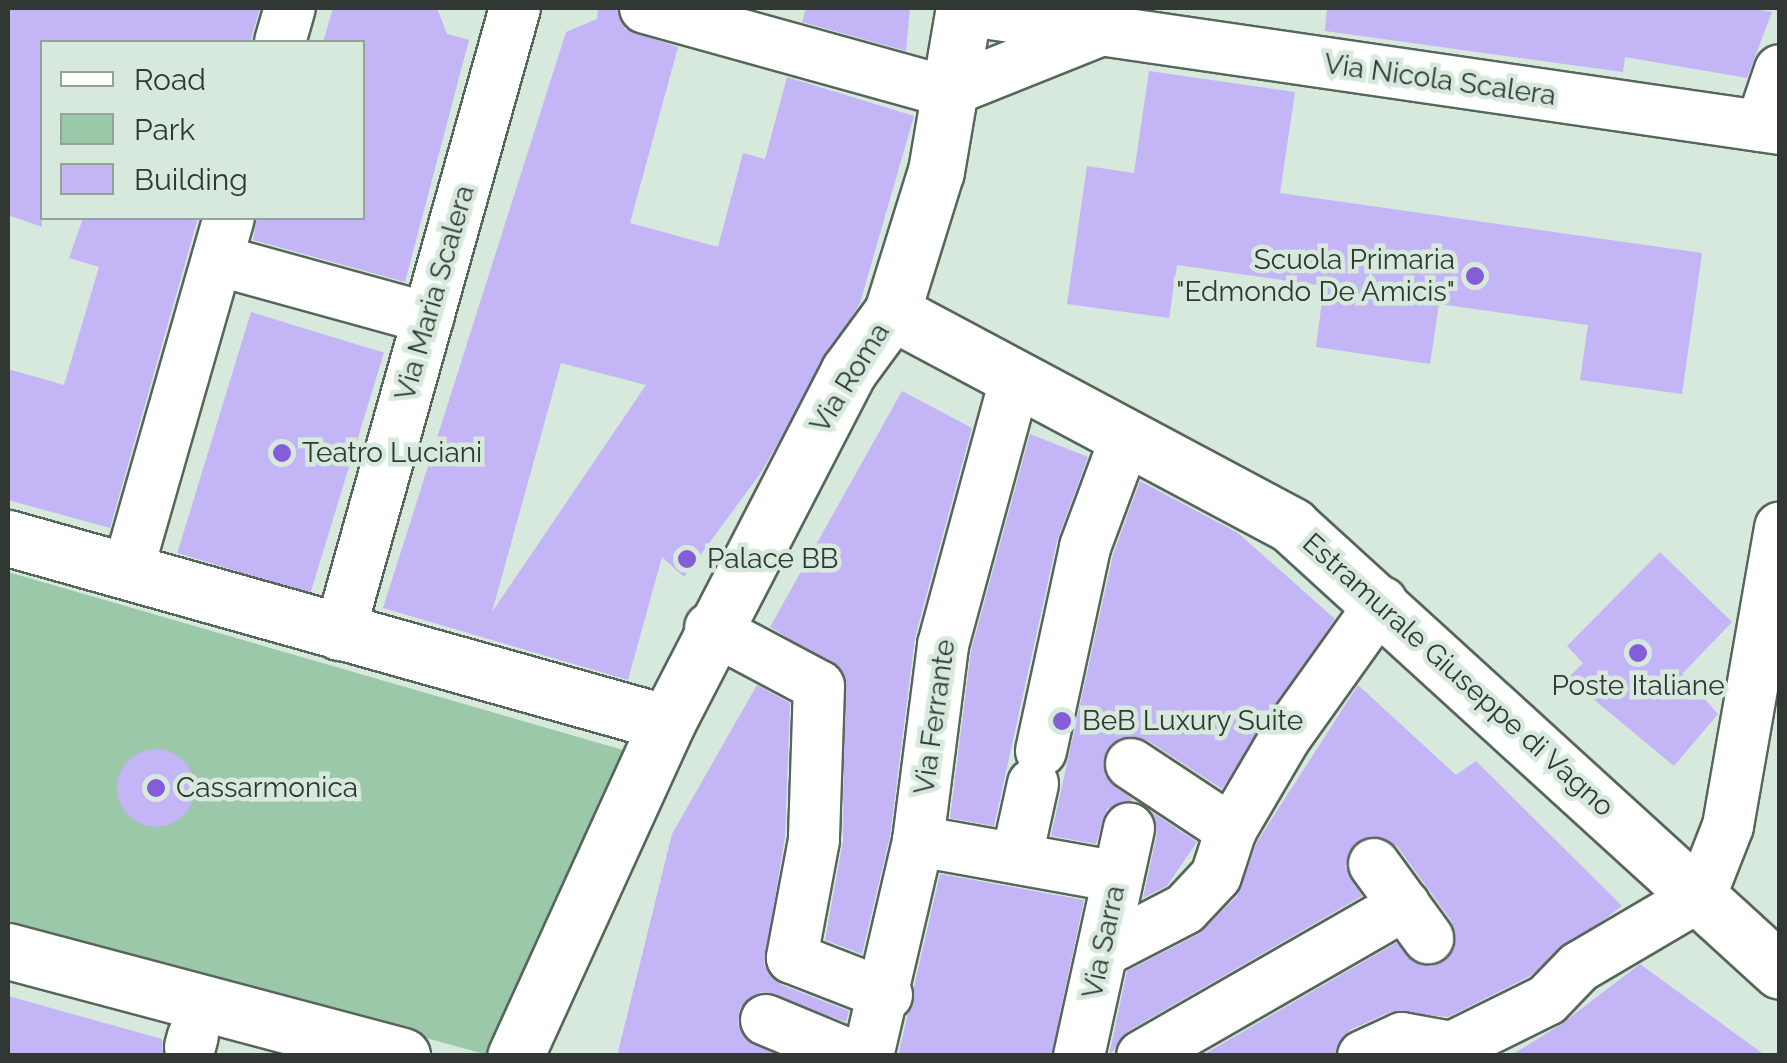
<!DOCTYPE html>
<html>
<head>
<meta charset="utf-8">
<style>
	body { margin:0 }
	#map { position:relative; width:1787px; height:1063px; overflow:hidden; background:#d7e9dc; font-family:Raleway,sans-serif }
	div>[style] { position:absolute }
	.green>* { inset:0; background:#9ac8a9 }
	.building>* { inset:0; background:#c3b5f6; transform-origin:0 0 }
	.round { border-radius:50% }
	.roads { filter:drop-shadow(2px 0 #56665a) drop-shadow(-2px 0 #56665a) drop-shadow(0 2px #56665a) drop-shadow(0 -2px #56665a) }
	.street>* { height:50px; margin:-25px; padding:0 25px; transform-origin:25px; border-radius:25px; background:#fff }
	.secondary>* { height:55px; margin:-27.5px; padding:0 27.5px; transform-origin:27.5px; border-radius:27.5px; background:#fff }
	.dots>* { width:28px; height:28px; translate:-50% -50%; box-sizing:border-box; border:5px solid #d7e9dc; border-radius:50% }
	span { translate:-50% -50%; white-space:nowrap; text-align:center; line-height:1.15; -webkit-text-stroke:9px #d7e9dc; paint-order:stroke }
	.street-label { font-size:28px; color:#313833 }
	.poi-label { font-size:28px; color:#313833 }
	.right { translate:-100% -50%; text-align:right }
	.left { translate:0 -50%; text-align:left }
	.frame { position:absolute; inset:0; border:10px solid #313833; pointer-events:none }
	.legend { position:absolute; left:40px; top:40px; width:325px; height:180px; box-sizing:border-box; background:#d7e9dc; border:2px solid #95a298; margin:0; padding:12px 18px; list-style:none; font-size:30px; color:#313833 }
	.legend li { display:flex; align-items:center; gap:20px; height:50px }
	.legend b { width:50px; border:2px solid #95a298 }
</style>
</head>
<body>
<div id="map">
	<div class="green">
		<div style="clip-path:polygon(8px 572px,630px 752px,488px 1055px,8px 923px)"></div>
	</div>
	<div class="building">
		<div style="clip-path:polygon(8px 8px,260px 8px,250px 42px,42px 42px,42px 227px,8px 215px)"></div>
		<div style="clip-path:polygon(333px 8px,437px 8px,447px 34px,469px 40px,405px 282px,253px 240px,257px 218px,362px 218px,362px 42px,323px 42px)"></div>
		<div style="clip-path:polygon(evenodd,598px 8px,617px 8px,625px 29px,678px 47px,630px 223px,718px 247px,743px 153px,765px 159px,787px 77px,914px 116px,860px 303px,760px 474px,684px 577px,662px 557px,628px 680px,383px 608px,566px 32px,597px 19px,598px 8px,561px 363px,646px 385px,492px 612px,561px 363px)"></div>
		<div style="clip-path:polygon(806px 8px,910px 8px,906px 51px,802px 22px)"></div>
		<div style="clip-path:polygon(1327px 8px,1748px 8px,1772px 12px,1747px 78px,1625px 57px,1623px 72px,1325px 31px)"></div>
		<div style="clip-path:polygon(1149px 71px,1295px 92px,1280px 193px,1702px 253px,1682px 394px,1580px 380px,1588px 325px,1439px 304px,1430px 364px,1316px 347px,1324px 286px,1177px 265px,1169px 318px,1067px 304px,1087px 166px,1134px 173px)"></div>
		<div style="clip-path:polygon(83px 218px,198px 218px,110px 528px,8px 500px,8px 369px,64px 385px,99px 267px,69px 258px)"></div>
		<div style="left:251px;top:312px;width:139px;height:252px;rotate:17deg"></div>
		<div style="clip-path:polygon(902px 391px,972px 428px,915px 637px,890px 836px,862px 954px,825px 940px,843px 841px,844px 673px,770px 627px)"></div>
		<div style="clip-path:polygon(1030px 434px,1088px 457px,1057px 541px,994px 826px,950px 818px,971px 651px)"></div>
		<div style="clip-path:polygon(1140px 481px,1238px 533px,1335px 619px,1222px 789px,1147px 740px,1119px 738px,1107px 749px,1105px 776px,1133px 800px,1107px 809px,1096px 844px,1051px 836px,1113px 555px)"></div>
		<div style="clip-path:polygon(1660px 552px,1732px 622px,1682px 674px,1718px 714px,1674px 766px,1568px 678px,1583px 663px,1567px 646px)"></div>
		<div style="clip-path:polygon(757px 685px,790px 703px,785px 837px,764px 965px,782px 985px,849px 1011px,846px 1022px,761px 992px,740px 1008px,738px 1025px,777px 1056px,617px 1056px,672px 834px)"></div>
		<div style="clip-path:polygon(1358px 685px,1456px 775px,1476px 761px,1622px 906px,1530px 976px,1448px 1017px,1390px 1012px,1350px 1030px,1335px 1056px,1201px 1056px,1396px 943px,1430px 967px,1454px 950px,1452px 922px,1429px 890px,1397px 846px,1370px 836px,1345px 866px,1362px 896px,1128px 1031px,1109px 1056px,1127px 971px,1199px 934px,1237px 896px,1257px 842px)"></div>
		<div class="round" style="left:117px;top:749px;width:78px;height:78px"></div>
		<div style="clip-path:polygon(1152px 812px,1197px 842px,1167px 886px,1143px 898px,1157px 834px)"></div>
		<div style="clip-path:polygon(940px 874px,1084px 900px,1051px 1056px,898px 1056px)"></div>
		<div style="clip-path:polygon(1640px 964px,1766px 1056px,1510px 1056px,1560px 1025px)"></div>
		<div style="clip-path:polygon(8px 996px,162px 1039px,163px 1056px,8px 1056px)"></div>
	</div>
	<div class="roads">
		<div class="street">
			<div style="left:645px;top:8px;width:313px;rotate:15.5deg"></div>
			<div style="left:947px;top:92px;width:162px;rotate:-21.8deg"></div>
			<div style="left:963px;top:10px;width:826px;rotate:8.29deg"></div>
			<div style="left:280px;top:42px;width:35px;rotate:-74deg"></div>
			<div style="left:1761px;top:126px;width:59px;rotate:-71.3deg"></div>
			<div style="left:217px;top:260px;width:219px;rotate:15.4deg"></div>
			<div style="left:127px;top:573px;width:369px;rotate:-74deg"></div>
			<div style="left:710px;top:628px;width:123px;rotate:28deg"></div>
			<div style="left:819px;top:686px;width:154px;rotate:91.9deg"></div>
			<div style="left:814px;top:840px;width:120px;rotate:100.6deg"></div>
			<div style="left:792px;top:958px;width:102px;rotate:21.3deg"></div>
			<div style="left:339px;top:635px;width:651px;rotate:-74.32deg"></div>
			<div style="left:1041px;top:751px;width:209px;rotate:-77.8deg"></div>
			<div style="left:1085px;top:547px;width:117px;rotate:-69.6deg"></div>
			<div style="left:1131px;top:764px;width:120px;rotate:33.4deg"></div>
			<div style="left:918px;top:841px;width:203px;rotate:10.2deg"></div>
			<div style="left:1017px;top:856px;width:74px;rotate:-77.5deg"></div>
			<div style="left:1374px;top:864px;width:92px;rotate:53.9deg"></div>
			<div style="left:1102px;top:952px;width:93px;rotate:-27.4deg"></div>
			<div style="left:1185px;top:909px;width:45px;rotate:-46.8deg"></div>
			<div style="left:1216px;top:876px;width:48px;rotate:-71.9deg"></div>
			<div style="left:1231px;top:830px;width:107px;rotate:-59.6deg"></div>
			<div style="left:1285px;top:738px;width:167px;rotate:-54.5deg"></div>
			<div style="left:766px;top:1020px;width:94px;rotate:22.5deg"></div>
			<div style="left:190px;top:1047px;width:11px;rotate:-75deg"></div>
			<div style="left:868px;top:1056px;width:221px;rotate:-76.9deg"></div>
			<div style="left:918px;top:841px;width:198px;rotate:-82.7deg"></div>
			<div style="left:943px;top:645px;width:275px;rotate:-74.8deg"></div>
			<div style="left:1079px;top:1056px;width:233px;rotate:-77.6deg"></div>
			<div style="left:1142px;top:1056px;width:303px;rotate:-29.9deg"></div>
			<div style="left:1363px;top:1056px;width:43px;rotate:-24.8deg"></div>
			<div style="left:1402px;top:1038px;width:51px;rotate:10.2deg"></div>
			<div style="left:1452px;top:1047px;width:106px;rotate:-26.3deg"></div>
			<div style="left:1547px;top:1000px;width:46px;rotate:-45.9deg"></div>
			<div style="left:1579px;top:967px;width:142px;rotate:-30.5deg"></div>
			<div style="left:1701px;top:895px;width:74px;rotate:-68.6deg"></div>
			<div style="left:1728px;top:826px;width:303px;rotate:-80.1deg"></div>
		</div>
		<div class="secondary">
			<div style="left:892px;top:312px;width:454px;rotate:28.1deg"></div>
			<div style="left:1292px;top:526px;width:660px;rotate:42.36deg"></div>
			<div style="left:8px;top:538px;width:684px;rotate:15.68deg"></div>
			<div style="left:667px;top:723px;width:366px;rotate:114.5deg"></div>
			<div style="left:667px;top:723px;width:395px;rotate:-62.7deg"></div>
			<div style="left:848px;top:372px;width:74px;rotate:-53.7deg"></div>
			<div style="left:892px;top:312px;width:148px;rotate:-72.7deg"></div>
			<div style="left:936px;top:171px;width:165px;rotate:-80.3deg"></div>
			<div style="left:8px;top:951px;width:408px;rotate:14.9deg"></div>
		</div>
	</div>
	<div class="dots">
		<div style="left:1475px;top:276px;background:#835ed8"></div>
		<div style="left:282px;top:453px;background:#835ed8"></div>
		<div style="left:687px;top:559px;background:#835ed8"></div>
		<div style="left:1638px;top:653px;background:#835ed8"></div>
		<div style="left:1062px;top:721px;background:#835ed8"></div>
		<div style="left:156px;top:788px;background:#835ed8"></div>
	</div>
	<div class="street-label">
		<span style="left:1440px;top:80px;rotate:8deg">Via Nicola Scalera</span>
		<span style="left:435px;top:293px;rotate:-74deg">Via Maria Scalera</span>
		<span style="left:850px;top:378px;rotate:-58deg">Via Roma</span>
		<span style="left:1458px;top:675px;rotate:42deg">Estramurale Giuseppe di Vagno</span>
		<span style="left:935px;top:717px;rotate:-82deg">Via Ferrante</span>
		<span style="left:1104px;top:942px;rotate:-78deg">Via Sarra</span>
	</div>
	<div class="poi-label">
		<span class="right" style="left:1455px;top:276px">Scuola Primaria<br>"Edmondo De Amicis"</span>
		<span class="left" style="left:302px;top:453px">Teatro Luciani</span>
		<span class="left" style="left:707px;top:559px">Palace BB</span>
		<span style="left:1638px;top:686px">Poste Italiane</span>
		<span class="left" style="left:1082px;top:721px">BeB Luxury Suite</span>
		<span class="left" style="left:176px;top:788px">Cassarmonica</span>
	</div>
	<div class="frame"></div>
	<ul class="legend">
	<li><b style="height:12px;background:#fff"></b>Road</li>
	<li><b style="height:28px;background:#9ac8a9"></b>Park</li>
	<li><b style="height:28px;background:#c3b5f6"></b>Building</li>
	</ul>
</div>
</body>
</html>
